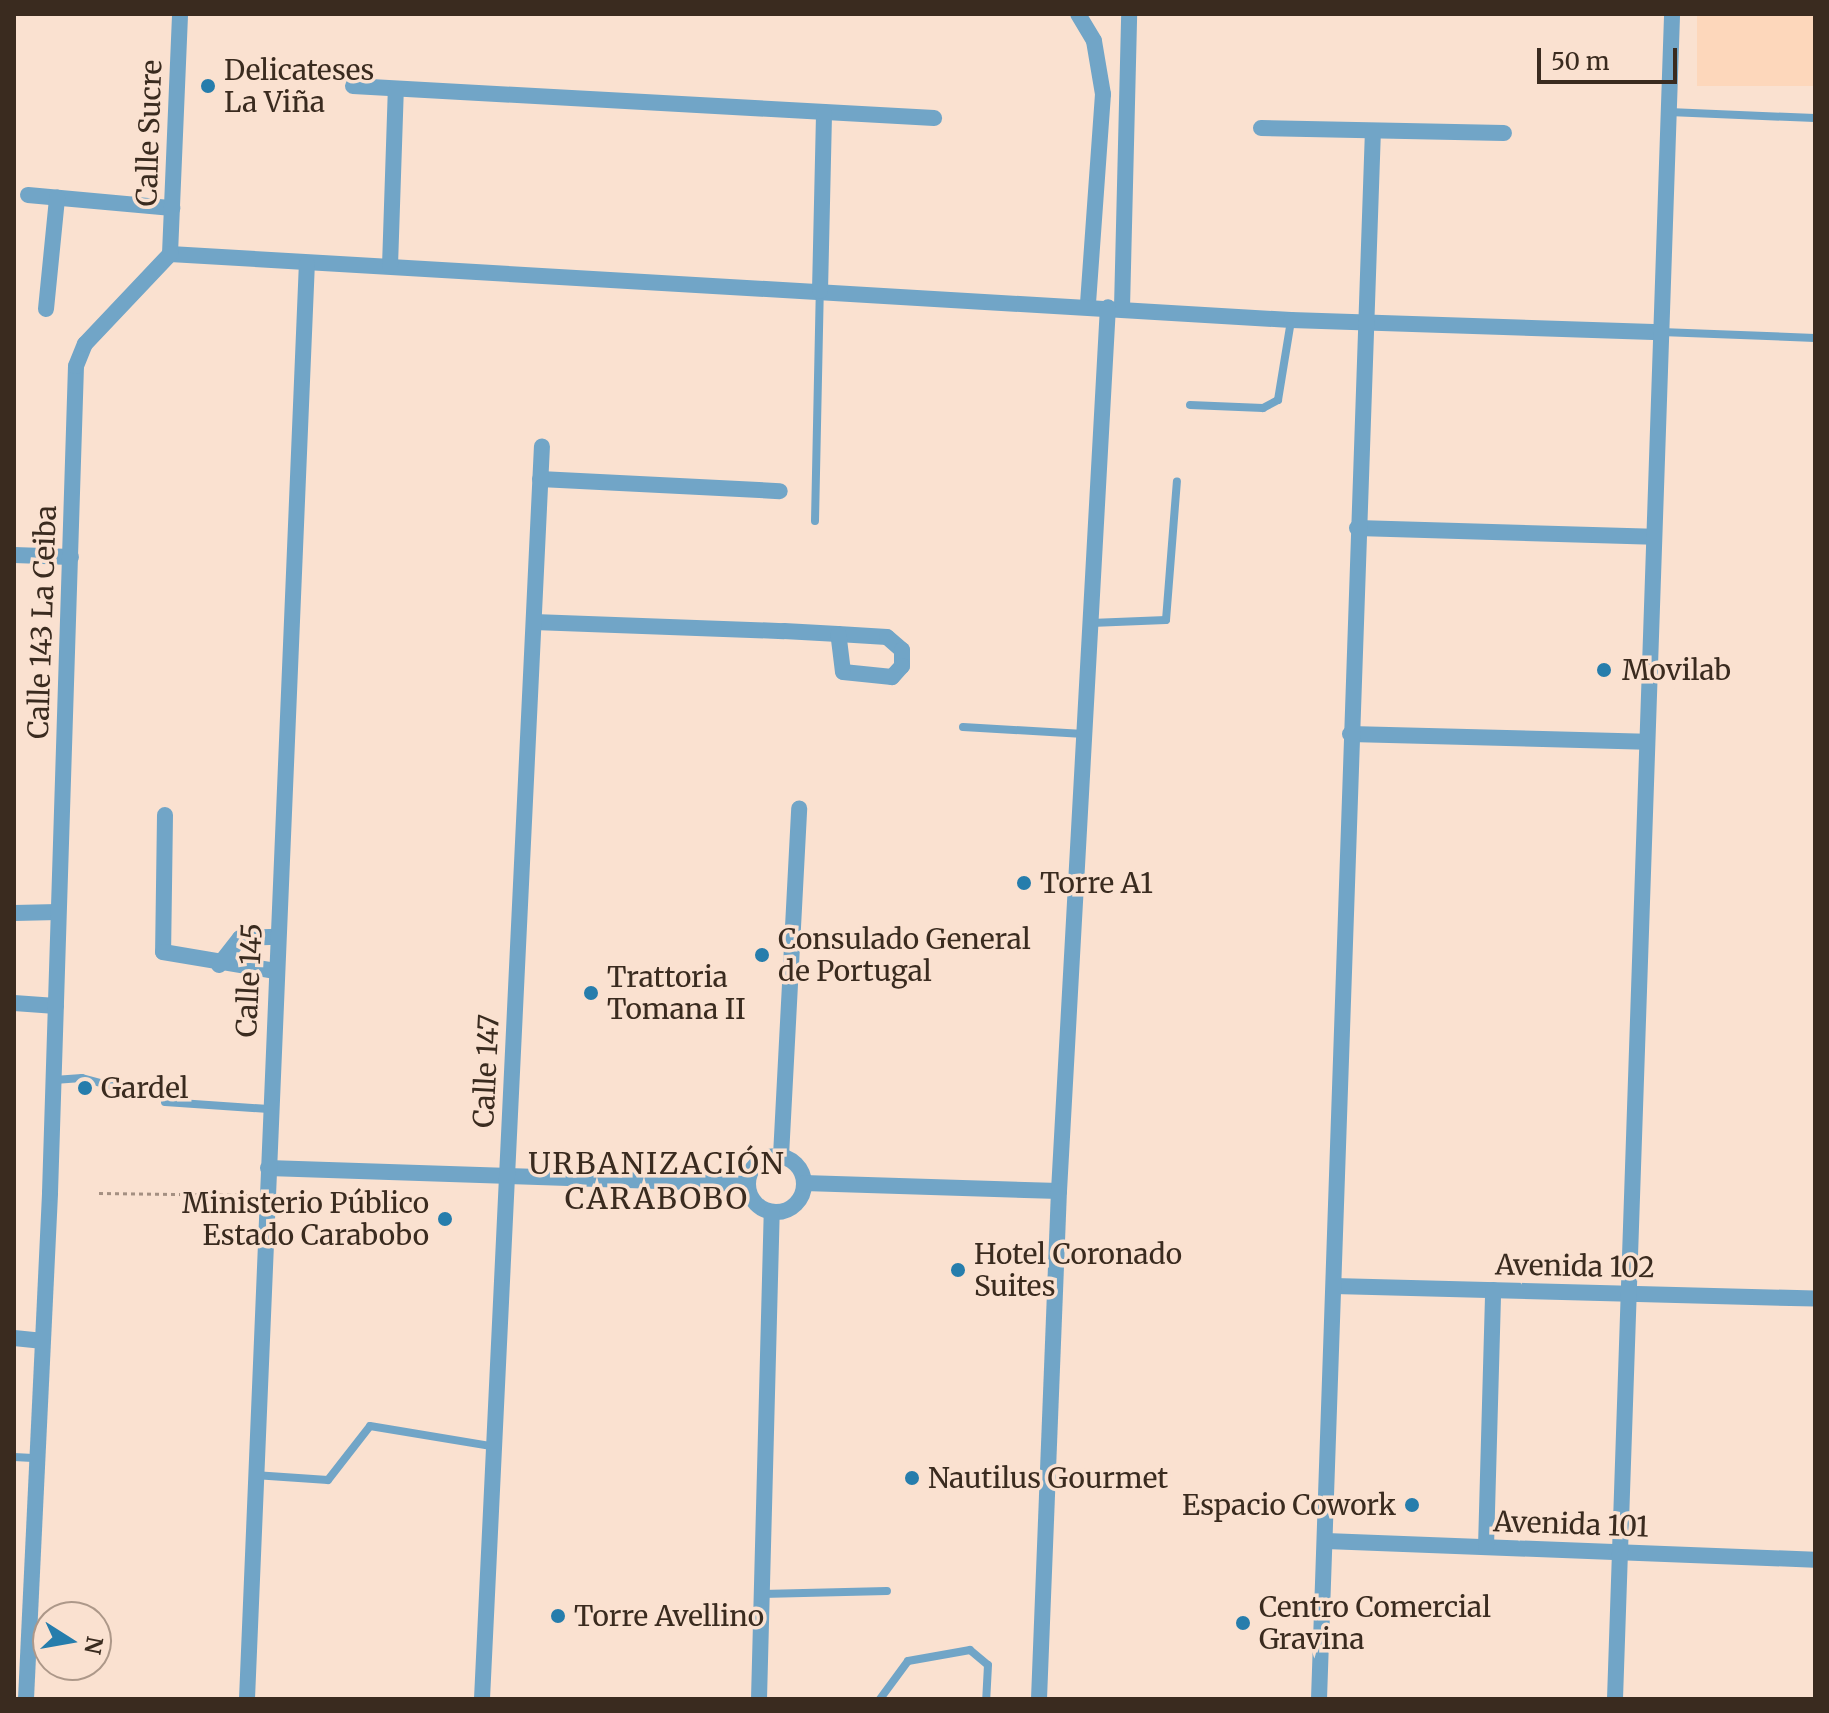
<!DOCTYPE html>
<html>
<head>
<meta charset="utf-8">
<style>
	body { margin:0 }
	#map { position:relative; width:1829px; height:1713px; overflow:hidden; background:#fae1d0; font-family:Merriweather,serif }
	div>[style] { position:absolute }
	.built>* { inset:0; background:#fdd7bb; transform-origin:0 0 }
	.path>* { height:3px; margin-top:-1.5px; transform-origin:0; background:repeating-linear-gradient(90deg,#a48f81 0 4px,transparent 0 8px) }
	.service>* { height:8px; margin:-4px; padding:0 4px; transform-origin:4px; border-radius:4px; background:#71a5c7 }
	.minor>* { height:16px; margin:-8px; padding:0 8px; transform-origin:8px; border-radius:8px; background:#71a5c7 }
	.minor>.ring { margin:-8px; padding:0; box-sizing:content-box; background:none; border:16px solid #71a5c7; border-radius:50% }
	.dots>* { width:22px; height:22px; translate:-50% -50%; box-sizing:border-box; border:4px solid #fae1d0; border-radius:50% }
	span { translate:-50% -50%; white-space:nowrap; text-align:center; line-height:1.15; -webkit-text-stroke:7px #fae1d0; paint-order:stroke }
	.poi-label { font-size:28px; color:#3a2b1f }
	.left { translate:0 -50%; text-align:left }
	.right { translate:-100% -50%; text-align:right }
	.street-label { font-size:28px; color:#3a2b1f }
	.neighbourhood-label { font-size:30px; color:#3a2b1f; letter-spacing:2px }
	.frame { position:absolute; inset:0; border:16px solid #3a2b1f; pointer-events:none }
	.north { position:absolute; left:32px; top:1601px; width:80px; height:80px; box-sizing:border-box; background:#fae1d0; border:2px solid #ad9889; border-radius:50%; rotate:101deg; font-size:22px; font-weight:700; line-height:32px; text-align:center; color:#3a2b1f }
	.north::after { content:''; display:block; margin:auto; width:28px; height:36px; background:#267dac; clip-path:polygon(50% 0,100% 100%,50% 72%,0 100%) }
	.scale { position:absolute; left:1537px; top:48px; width:140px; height:36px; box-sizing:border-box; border:4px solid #3a2b1f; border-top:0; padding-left:10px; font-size:24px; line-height:28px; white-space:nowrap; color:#3a2b1f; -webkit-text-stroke:6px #fae1d0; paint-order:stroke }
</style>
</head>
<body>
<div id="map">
	<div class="built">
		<div style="left:1697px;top:14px;width:118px;height:72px"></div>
	</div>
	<div class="path">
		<div style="left:99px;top:1193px;width:152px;rotate:0.8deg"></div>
	</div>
	<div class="service">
		<div style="left:1669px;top:112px;width:146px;rotate:2.4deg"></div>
		<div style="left:1661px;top:332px;width:154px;rotate:2.2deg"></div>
		<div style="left:1190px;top:405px;width:73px;rotate:2.4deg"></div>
		<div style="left:1263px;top:408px;width:17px;rotate:-28deg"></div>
		<div style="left:1278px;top:400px;width:80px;rotate:-80.7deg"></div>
		<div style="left:815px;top:521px;width:230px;rotate:-88.8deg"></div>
		<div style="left:1091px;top:623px;width:75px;rotate:-2.3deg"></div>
		<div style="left:1166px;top:620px;width:139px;rotate:-85.5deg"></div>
		<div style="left:963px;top:727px;width:121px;rotate:3.3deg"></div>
		<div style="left:54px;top:1080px;width:28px;rotate:-4deg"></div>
		<div style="left:82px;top:1078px;width:54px;rotate:15.1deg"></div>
		<div style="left:165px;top:1102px;width:104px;rotate:3.9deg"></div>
		<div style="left:14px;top:1457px;width:19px;rotate:3deg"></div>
		<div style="left:254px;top:1475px;width:74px;rotate:3.9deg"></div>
		<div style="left:328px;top:1480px;width:68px;rotate:-52.1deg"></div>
		<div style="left:370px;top:1426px;width:123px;rotate:9.4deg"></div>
		<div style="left:762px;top:1594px;width:125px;rotate:-1.4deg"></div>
		<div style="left:880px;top:1699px;width:47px;rotate:-53.6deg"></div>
		<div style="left:908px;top:1661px;width:63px;rotate:-10.1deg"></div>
		<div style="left:970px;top:1650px;width:23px;rotate:40deg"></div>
		<div style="left:988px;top:1665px;width:34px;rotate:93deg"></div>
	</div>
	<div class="minor">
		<div style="left:1078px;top:14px;width:31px;rotate:59deg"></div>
		<div style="left:1094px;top:41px;width:54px;rotate:80.4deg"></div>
		<div style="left:1103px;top:94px;width:212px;rotate:94.1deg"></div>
		<div style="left:353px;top:86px;width:582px;rotate:3.15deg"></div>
		<div style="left:1261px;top:128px;width:243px;rotate:1.2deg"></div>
		<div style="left:28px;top:195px;width:145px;rotate:5.2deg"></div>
		<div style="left:170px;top:254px;width:1123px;rotate:3.37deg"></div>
		<div style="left:1291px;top:320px;width:370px;rotate:1.9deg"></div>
		<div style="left:170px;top:254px;width:240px;rotate:-87.6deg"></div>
		<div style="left:390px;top:266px;width:177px;rotate:-88.1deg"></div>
		<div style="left:820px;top:291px;width:179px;rotate:-88.7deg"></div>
		<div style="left:1122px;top:308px;width:294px;rotate:-88.6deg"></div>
		<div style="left:46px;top:309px;width:112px;rotate:-84.3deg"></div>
		<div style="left:540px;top:479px;width:240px;rotate:2.9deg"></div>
		<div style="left:1357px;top:528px;width:296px;rotate:1.7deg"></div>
		<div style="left:14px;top:555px;width:57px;rotate:2deg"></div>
		<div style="left:534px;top:622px;width:250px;rotate:2.1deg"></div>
		<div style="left:784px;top:631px;width:54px;rotate:3.2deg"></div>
		<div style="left:838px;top:634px;width:49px;rotate:3.5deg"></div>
		<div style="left:887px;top:637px;width:20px;rotate:41deg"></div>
		<div style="left:902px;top:650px;width:16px;rotate:90deg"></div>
		<div style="left:902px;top:666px;width:15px;rotate:132deg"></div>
		<div style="left:892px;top:677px;width:49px;rotate:-174.2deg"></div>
		<div style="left:843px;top:672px;width:38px;rotate:-97deg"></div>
		<div style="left:1350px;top:734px;width:296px;rotate:1.5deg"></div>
		<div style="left:165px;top:815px;width:137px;rotate:90.8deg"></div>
		<div style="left:163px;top:952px;width:114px;rotate:9.6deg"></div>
		<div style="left:14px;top:913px;width:44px;rotate:-1.3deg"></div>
		<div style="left:219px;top:965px;width:34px;rotate:-52deg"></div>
		<div style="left:240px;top:938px;width:37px;rotate:-2deg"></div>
		<div style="left:14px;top:1003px;width:42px;rotate:4.1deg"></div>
		<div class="ring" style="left:748px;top:1156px;width:40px;height:40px"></div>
		<div style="left:781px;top:1156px;width:348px;rotate:-87deg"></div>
		<div style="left:268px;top:1168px;width:479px;rotate:1.9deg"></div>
		<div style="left:804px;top:1183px;width:255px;rotate:1.8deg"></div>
		<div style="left:1059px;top:1191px;width:885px;rotate:-86.83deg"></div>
		<div style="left:1334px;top:1286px;width:481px;rotate:1.5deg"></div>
		<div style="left:14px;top:1338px;width:27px;rotate:6deg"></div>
		<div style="left:1326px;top:1541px;width:489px;rotate:2.2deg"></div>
		<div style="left:1486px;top:1547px;width:257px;rotate:-88.4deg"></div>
		<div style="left:26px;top:1699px;width:507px;rotate:-87.28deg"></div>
		<div style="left:50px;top:1193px;width:827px;rotate:-88.2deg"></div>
		<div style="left:76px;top:366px;width:24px;rotate:-68deg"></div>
		<div style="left:85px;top:344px;width:124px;rotate:-46.6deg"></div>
		<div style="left:247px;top:1699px;width:1436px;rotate:-87.61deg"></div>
		<div style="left:482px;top:1699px;width:1254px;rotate:-87.26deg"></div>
		<div style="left:759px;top:1699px;width:487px;rotate:-88.5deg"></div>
		<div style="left:1039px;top:1699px;width:508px;rotate:-87.75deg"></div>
		<div style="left:1319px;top:1699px;width:1569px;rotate:-88.03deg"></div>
		<div style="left:1615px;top:1699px;width:1686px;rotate:-88.06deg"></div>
	</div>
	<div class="dots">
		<div style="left:208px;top:86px;background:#267dac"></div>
		<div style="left:1604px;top:670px;background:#267dac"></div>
		<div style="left:1024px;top:883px;background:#267dac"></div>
		<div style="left:762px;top:955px;background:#267dac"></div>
		<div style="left:591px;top:993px;background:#267dac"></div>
		<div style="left:85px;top:1088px;background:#267dac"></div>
		<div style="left:445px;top:1219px;background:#267dac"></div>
		<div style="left:958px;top:1270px;background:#267dac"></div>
		<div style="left:912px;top:1478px;background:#267dac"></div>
		<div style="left:1412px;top:1505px;background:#267dac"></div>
		<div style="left:558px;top:1616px;background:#267dac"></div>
		<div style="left:1243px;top:1623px;background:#267dac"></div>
	</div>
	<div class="poi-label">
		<span class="left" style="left:224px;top:86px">Delicateses<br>La Viña</span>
		<span class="left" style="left:1622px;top:670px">Movilab</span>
		<span class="left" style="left:1040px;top:883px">Torre A1</span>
		<span class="left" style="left:778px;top:955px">Consulado General<br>de Portugal</span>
		<span class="left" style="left:607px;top:993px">Trattoria<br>Tomana II</span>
		<span class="left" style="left:101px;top:1088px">Gardel</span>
		<span class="right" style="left:429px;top:1219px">Ministerio Público<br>Estado Carabobo</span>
		<span class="left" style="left:974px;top:1270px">Hotel Coronado<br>Suites</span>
		<span class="left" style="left:928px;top:1478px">Nautilus Gourmet</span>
		<span class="right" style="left:1396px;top:1505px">Espacio Cowork</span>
		<span class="left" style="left:1259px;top:1623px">Centro Comercial<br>Gravina</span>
		<span class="left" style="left:574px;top:1616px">Torre Avellino</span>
	</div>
	<div class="street-label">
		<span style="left:149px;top:133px;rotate:-88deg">Calle Sucre</span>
		<span style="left:42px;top:622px;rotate:-88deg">Calle 143 La Ceiba</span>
		<span style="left:249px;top:980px;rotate:-87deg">Calle 145</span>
		<span style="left:486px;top:1071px;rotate:-87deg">Calle 147</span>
		<span style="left:1575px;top:1266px;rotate:1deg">Avenida 102</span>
		<span style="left:1571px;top:1524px;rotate:2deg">Avenida 101</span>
	</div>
	<div class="neighbourhood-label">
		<span style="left:657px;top:1180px">URBANIZACIÓN<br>CARABOBO</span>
	</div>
	<div class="frame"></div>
	<div class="north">N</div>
	<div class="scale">50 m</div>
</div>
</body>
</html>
